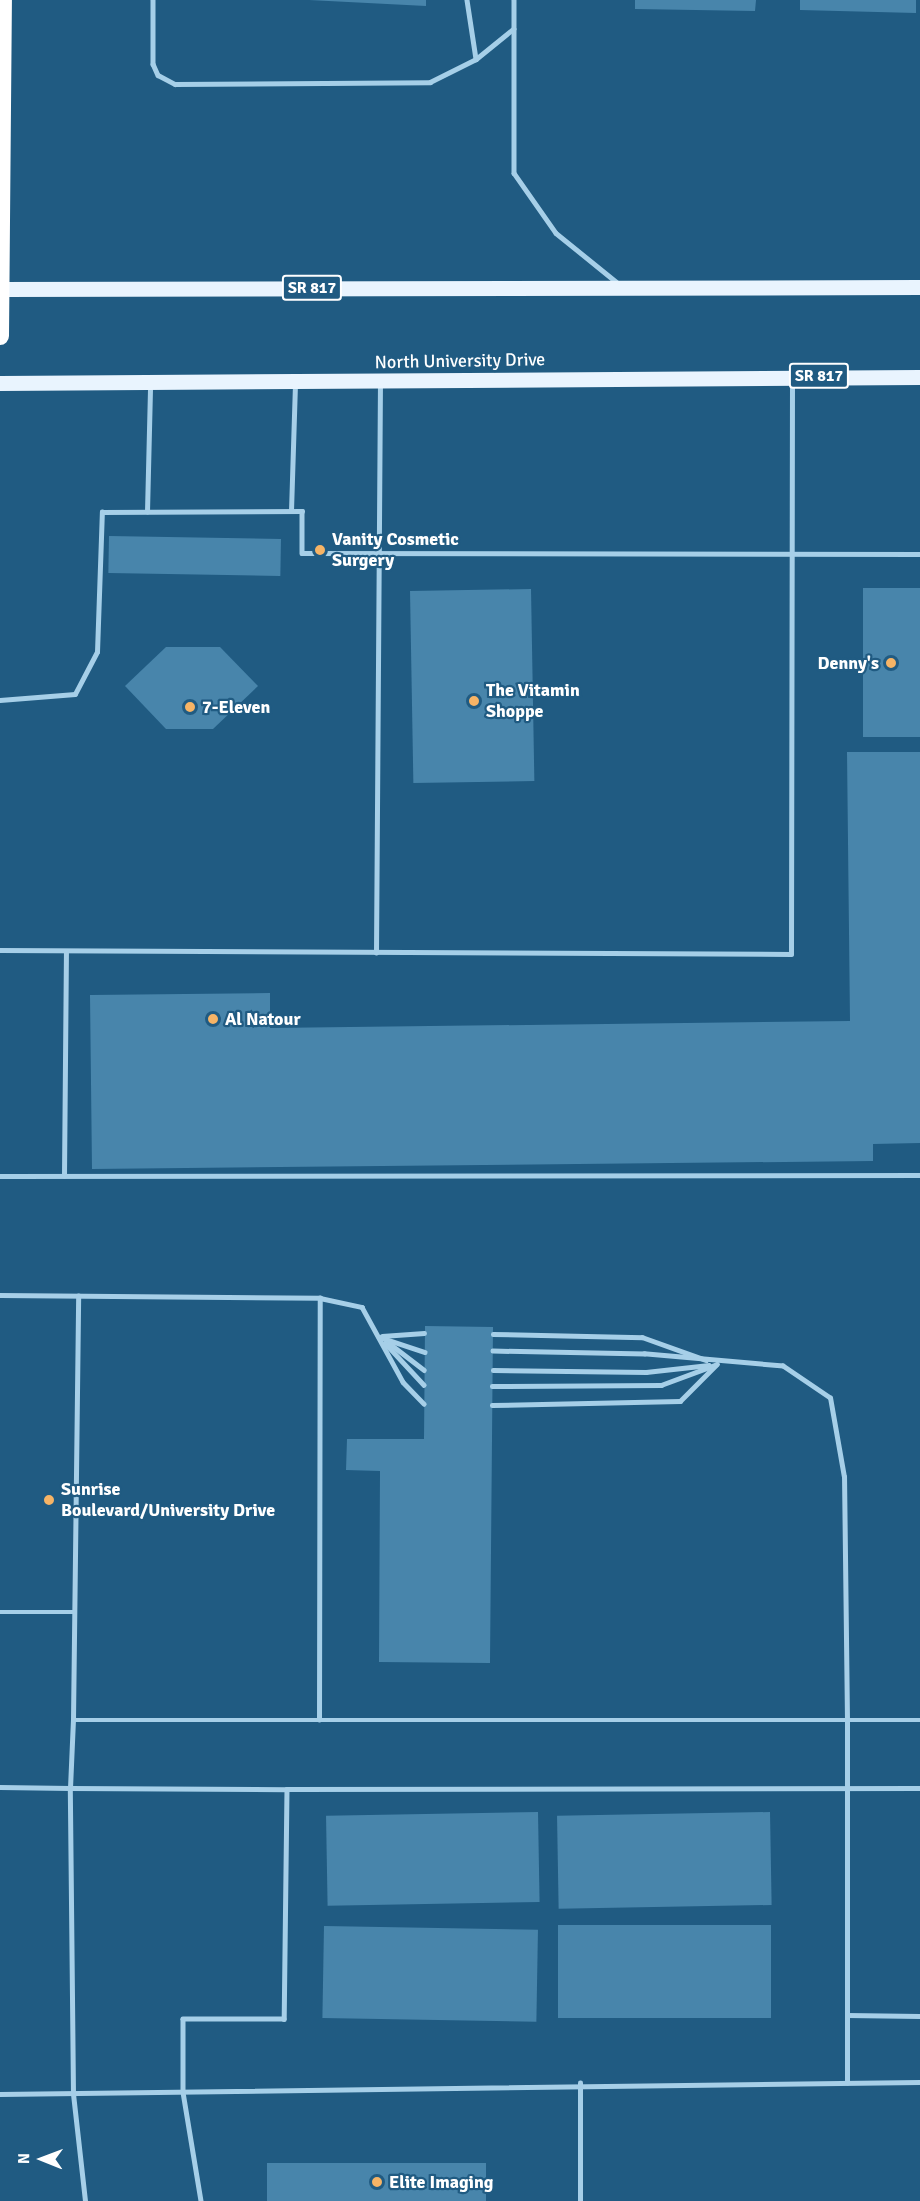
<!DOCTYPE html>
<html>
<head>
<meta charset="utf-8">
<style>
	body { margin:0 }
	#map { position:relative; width:920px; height:2201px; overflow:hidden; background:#205b82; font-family:Signika,sans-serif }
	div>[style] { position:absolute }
	.building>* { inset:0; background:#4885ab; transform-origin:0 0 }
	.lane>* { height:4.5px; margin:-2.25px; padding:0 2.25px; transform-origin:2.25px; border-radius:2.25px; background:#a6cfe8 }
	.primary>* { height:15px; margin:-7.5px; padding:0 7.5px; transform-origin:7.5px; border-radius:7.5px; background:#e9f4fe }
	.highway>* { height:18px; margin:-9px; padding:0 9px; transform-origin:9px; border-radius:9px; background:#fff }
	.dots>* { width:16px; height:16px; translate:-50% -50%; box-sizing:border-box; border:3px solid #205b82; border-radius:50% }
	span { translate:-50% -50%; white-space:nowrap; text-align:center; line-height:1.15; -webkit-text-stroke:4.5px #205b82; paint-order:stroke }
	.shield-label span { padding:2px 4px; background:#205b82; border:2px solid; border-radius:4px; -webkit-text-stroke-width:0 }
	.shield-label { font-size:16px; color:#fff; font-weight:700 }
	.street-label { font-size:18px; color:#fff }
	.poi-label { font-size:18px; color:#fff; font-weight:700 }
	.left { translate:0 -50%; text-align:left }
	.right { translate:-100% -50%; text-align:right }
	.north { position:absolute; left:12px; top:2129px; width:60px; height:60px; -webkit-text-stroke:4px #205b82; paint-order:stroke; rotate:271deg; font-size:16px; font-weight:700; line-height:24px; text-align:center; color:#fff }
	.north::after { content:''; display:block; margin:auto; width:21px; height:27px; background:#fff; clip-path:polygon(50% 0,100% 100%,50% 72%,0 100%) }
</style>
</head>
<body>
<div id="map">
	<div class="building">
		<div style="clip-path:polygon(309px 0,426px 0,426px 6px)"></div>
		<div style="clip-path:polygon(635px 0,756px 0,755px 11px,635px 9px)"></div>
		<div style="clip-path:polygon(800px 0,916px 0,916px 13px,800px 10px)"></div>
		<div style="left:109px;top:536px;width:172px;height:37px;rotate:1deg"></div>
		<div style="left:863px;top:588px;width:57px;height:149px"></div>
		<div style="left:531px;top:589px;width:192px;height:121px;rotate:89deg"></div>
		<div style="clip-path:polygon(166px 647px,220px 647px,258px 686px,213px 729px,166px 729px,125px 686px)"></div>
		<div style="clip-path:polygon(847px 752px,920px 752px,920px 1143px,873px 1144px,873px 1161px,92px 1169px,90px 995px,270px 993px,270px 1028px,850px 1021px)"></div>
		<div style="clip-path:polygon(425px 1326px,493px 1327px,490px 1663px,379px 1662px,380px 1471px,346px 1470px,347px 1439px,424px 1439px)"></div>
		<div style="left:538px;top:1812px;width:90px;height:212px;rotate:89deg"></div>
		<div style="left:770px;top:1812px;width:93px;height:213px;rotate:89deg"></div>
		<div style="left:771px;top:1925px;width:93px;height:213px;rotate:90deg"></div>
		<div style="left:324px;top:1926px;width:214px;height:92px;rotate:1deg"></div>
		<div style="left:267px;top:2163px;width:219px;height:38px"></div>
	</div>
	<div class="lane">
		<div style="left:153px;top:0;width:64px;rotate:90deg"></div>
		<div style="left:153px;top:64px;width:12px;rotate:66deg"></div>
		<div style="left:158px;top:75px;width:19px;rotate:28deg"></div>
		<div style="left:175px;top:84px;width:255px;rotate:-0.4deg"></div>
		<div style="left:430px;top:82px;width:51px;rotate:-26.6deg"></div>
		<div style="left:476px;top:59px;width:48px;rotate:-39deg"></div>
		<div style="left:467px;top:0;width:60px;rotate:81.3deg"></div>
		<div style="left:514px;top:0;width:173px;rotate:90deg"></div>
		<div style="left:514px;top:173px;width:73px;rotate:55deg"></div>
		<div style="left:556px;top:233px;width:81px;rotate:39deg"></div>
		<div style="left:291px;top:511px;width:127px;rotate:-88.2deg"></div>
		<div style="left:147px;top:512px;width:126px;rotate:-88.6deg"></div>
		<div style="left:0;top:700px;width:75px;rotate:-4.6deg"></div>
		<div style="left:75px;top:694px;width:47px;rotate:-62.4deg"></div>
		<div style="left:97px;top:652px;width:140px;rotate:-88deg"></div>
		<div style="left:102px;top:512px;width:200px;rotate:-0.3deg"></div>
		<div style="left:302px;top:511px;width:42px;rotate:90deg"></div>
		<div style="left:302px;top:553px;width:618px;rotate:0.09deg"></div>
		<div style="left:0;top:950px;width:791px;rotate:0.29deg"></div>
		<div style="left:791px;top:954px;width:575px;rotate:-89.9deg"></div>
		<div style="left:376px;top:953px;width:570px;rotate:-89.6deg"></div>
		<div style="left:0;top:1176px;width:920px;rotate:-0.06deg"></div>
		<div style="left:64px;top:1176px;width:224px;rotate:-89.5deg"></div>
		<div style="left:0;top:1295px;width:320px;rotate:0.5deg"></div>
		<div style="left:320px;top:1298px;width:43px;rotate:12.1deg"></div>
		<div style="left:362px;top:1307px;width:85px;rotate:61.3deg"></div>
		<div style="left:403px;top:1382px;width:30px;rotate:46deg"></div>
		<div style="left:493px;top:1334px;width:149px;rotate:1.2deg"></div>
		<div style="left:642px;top:1337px;width:68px;rotate:19.8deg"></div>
		<div style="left:382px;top:1336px;width:42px;rotate:-4.1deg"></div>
		<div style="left:379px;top:1337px;width:48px;rotate:18.1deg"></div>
		<div style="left:385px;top:1343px;width:57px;rotate:47.1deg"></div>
		<div style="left:389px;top:1343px;width:44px;rotate:37.6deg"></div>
		<div style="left:493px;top:1370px;width:153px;rotate:0.7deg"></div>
		<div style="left:646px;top:1372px;width:63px;rotate:-6.3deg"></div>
		<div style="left:492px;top:1386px;width:169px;rotate:-0.3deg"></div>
		<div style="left:661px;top:1385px;width:58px;rotate:-20.3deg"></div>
		<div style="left:492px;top:1405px;width:188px;rotate:-1.2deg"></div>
		<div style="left:680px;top:1401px;width:52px;rotate:-45deg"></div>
		<div style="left:0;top:1612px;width:75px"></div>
		<div style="left:73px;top:1720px;width:424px;rotate:-89.3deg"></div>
		<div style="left:319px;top:1720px;width:422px;rotate:-89.9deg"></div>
		<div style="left:0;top:1787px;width:70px;rotate:0.8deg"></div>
		<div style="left:70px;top:1788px;width:68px;rotate:-87.5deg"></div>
		<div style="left:73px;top:1720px;width:774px"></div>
		<div style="left:847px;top:1720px;width:243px;rotate:-90.7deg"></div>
		<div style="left:844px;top:1477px;width:80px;rotate:-100deg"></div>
		<div style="left:830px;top:1398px;width:57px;rotate:-145.8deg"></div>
		<div style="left:783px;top:1366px;width:139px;rotate:-175deg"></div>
		<div style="left:645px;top:1354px;width:152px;rotate:-178.9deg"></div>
		<div style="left:287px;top:1789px;width:633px;rotate:-0.09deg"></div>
		<div style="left:847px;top:2015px;width:73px;rotate:0.8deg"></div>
		<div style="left:847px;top:2083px;width:363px;rotate:-90deg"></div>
		<div style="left:847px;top:1720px;width:73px"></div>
		<div style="left:0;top:2094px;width:920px;rotate:-0.75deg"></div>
		<div style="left:85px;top:2201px;width:108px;rotate:-96.4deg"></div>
		<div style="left:73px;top:2094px;width:306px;rotate:-90.6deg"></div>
		<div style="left:70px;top:1788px;width:217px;rotate:0.3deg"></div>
		<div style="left:287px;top:1789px;width:230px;rotate:90.7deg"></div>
		<div style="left:284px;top:2019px;width:101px;rotate:180deg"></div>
		<div style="left:183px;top:2019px;width:73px;rotate:90deg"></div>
		<div style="left:183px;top:2092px;width:110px;rotate:80.6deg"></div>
		<div style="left:580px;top:2201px;width:118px;rotate:-90deg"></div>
	</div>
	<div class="primary">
		<div style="left:0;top:289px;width:920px;rotate:-0.12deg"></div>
		<div style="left:0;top:383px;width:920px;rotate:-0.37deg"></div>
	</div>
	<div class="highway">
		<div style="left:0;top:336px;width:336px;rotate:-89.5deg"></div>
	</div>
	<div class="dots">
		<div style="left:320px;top:550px;background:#f6b466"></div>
		<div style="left:891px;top:663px;background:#f6b466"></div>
		<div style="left:474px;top:701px;background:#f6b466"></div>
		<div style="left:190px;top:707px;background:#f6b466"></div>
		<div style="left:213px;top:1019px;background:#f6b466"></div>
		<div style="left:49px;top:1500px;background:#f6b466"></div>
		<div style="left:377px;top:2182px;background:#f6b466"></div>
	</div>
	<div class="shield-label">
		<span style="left:312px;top:288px">SR 817</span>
		<span style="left:819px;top:376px">SR 817</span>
	</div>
	<div class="street-label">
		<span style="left:460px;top:361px;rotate:-1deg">North University Drive</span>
	</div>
	<div class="poi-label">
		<span class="left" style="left:332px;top:550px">Vanity Cosmetic<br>Surgery</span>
		<span class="right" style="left:879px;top:663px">Denny's</span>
		<span class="left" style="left:486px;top:701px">The Vitamin<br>Shoppe</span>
		<span class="left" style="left:202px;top:707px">7-Eleven</span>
		<span class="left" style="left:225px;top:1019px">Al Natour</span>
		<span class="left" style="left:61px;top:1500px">Sunrise<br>Boulevard/University Drive</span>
		<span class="left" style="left:389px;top:2182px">Elite Imaging</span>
	</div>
	<div class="north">N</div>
</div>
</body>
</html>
